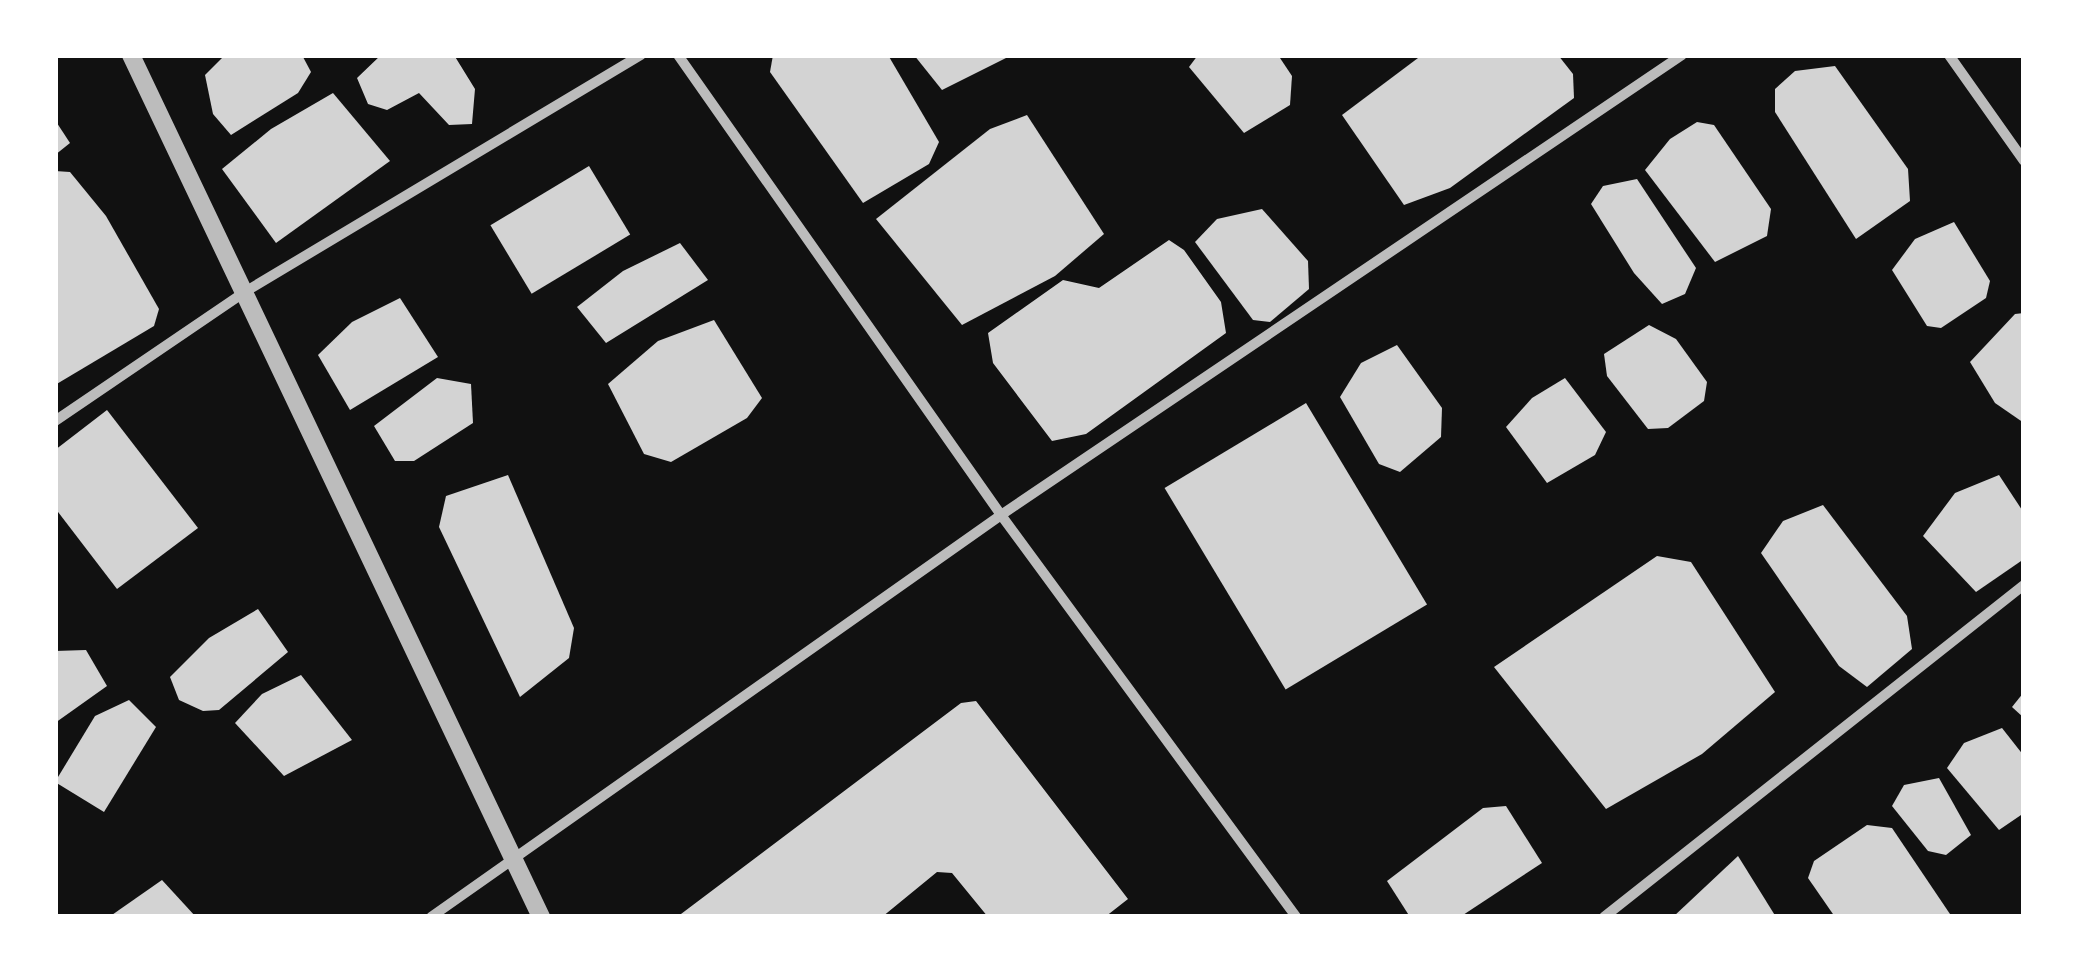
<!DOCTYPE html>
<html>
<head>
<meta charset="utf-8">
<style>
	body { margin:0 }
	#map { position:relative; width:2079px; height:972px; overflow:hidden; background:#111; font-family:"Noto Sans",sans-serif }
	div>[style] { position:absolute }
	.building>* { inset:0; background:#d3d3d3; transform-origin:0 0 }
	.minor>* { height:10px; margin:-5px; padding:0 5px; transform-origin:5px; border-radius:5px; background:#bcbcbc }
	.tertiary>* { height:18px; margin:-9px; padding:0 9px; transform-origin:9px; border-radius:9px; background:#bcbcbc }
	span { translate:-50% -50%; white-space:nowrap; text-align:center; line-height:1.15; -webkit-text-stroke:8px #fff; paint-order:stroke }
	.frame { position:absolute; inset:0; border:58px solid #fff; pointer-events:none }
</style>
</head>
<body>
<div id="map">
	<div class="building">
		<div style="clip-path:polygon(225px 55px,302px 55px,311px 72px,298px 93px,231px 135px,213px 114px,205px 75px)"></div>
		<div style="clip-path:polygon(381px 55px,454px 55px,475px 89px,472px 124px,449px 125px,419px 93px,387px 110px,368px 104px,357px 78px)"></div>
		<div style="clip-path:polygon(773px 55px,888px 55px,939px 142px,929px 164px,863px 203px,770px 72px)"></div>
		<div style="clip-path:polygon(914px 55px,1012px 55px,942px 90px)"></div>
		<div style="clip-path:polygon(1198px 55px,1278px 55px,1292px 76px,1290px 105px,1244px 133px,1189px 67px)"></div>
		<div style="clip-path:polygon(1422px 55px,1558px 55px,1573px 74px,1574px 98px,1450px 188px,1404px 205px,1342px 115px)"></div>
		<div style="clip-path:polygon(1835px 66px,1908px 169px,1910px 201px,1856px 239px,1775px 112px,1775px 89px,1795px 71px)"></div>
		<div style="clip-path:polygon(333px 93px,390px 161px,276px 243px,222px 169px,271px 129px)"></div>
		<div style="clip-path:polygon(1027px 115px,1104px 234px,1055px 276px,962px 325px,876px 219px,990px 129px)"></div>
		<div style="clip-path:polygon(55px 120px,70px 143px,55px 155px)"></div>
		<div style="clip-path:polygon(1697px 122px,1714px 125px,1771px 209px,1767px 236px,1715px 262px,1645px 170px,1670px 139px)"></div>
		<div style="left:589px;top:166px;width:80px;height:115px;rotate:59deg"></div>
		<div style="clip-path:polygon(55px 171px,70px 172px,106px 216px,159px 309px,154px 326px,55px 385px)"></div>
		<div style="clip-path:polygon(1637px 179px,1696px 268px,1685px 294px,1662px 304px,1634px 273px,1591px 204px,1603px 186px)"></div>
		<div style="clip-path:polygon(1262px 209px,1308px 261px,1309px 289px,1270px 322px,1253px 320px,1195px 242px,1217px 219px)"></div>
		<div style="clip-path:polygon(1954px 222px,1990px 281px,1986px 298px,1941px 328px,1927px 326px,1892px 270px,1915px 239px)"></div>
		<div style="clip-path:polygon(1169px 240px,1184px 250px,1221px 302px,1226px 333px,1086px 434px,1052px 441px,993px 363px,988px 333px,1063px 280px,1099px 288px)"></div>
		<div style="clip-path:polygon(680px 243px,708px 280px,606px 343px,577px 307px,623px 271px)"></div>
		<div style="clip-path:polygon(400px 298px,438px 357px,350px 410px,318px 355px,352px 322px)"></div>
		<div style="clip-path:polygon(2024px 313px,2024px 423px,1995px 403px,1970px 362px,2015px 314px)"></div>
		<div style="clip-path:polygon(714px 320px,762px 398px,747px 418px,671px 462px,644px 454px,608px 384px,658px 341px)"></div>
		<div style="clip-path:polygon(1649px 325px,1676px 339px,1707px 382px,1704px 401px,1668px 428px,1648px 429px,1607px 376px,1604px 354px)"></div>
		<div style="clip-path:polygon(1397px 345px,1442px 408px,1441px 437px,1400px 472px,1379px 464px,1340px 397px,1361px 363px)"></div>
		<div style="clip-path:polygon(437px 378px,471px 384px,473px 423px,414px 461px,395px 461px,374px 426px)"></div>
		<div style="clip-path:polygon(1565px 378px,1606px 432px,1595px 455px,1547px 483px,1506px 427px,1532px 398px)"></div>
		<div style="left:1306px;top:403px;width:235px;height:165px;rotate:59deg"></div>
		<div style="clip-path:polygon(107px 410px,198px 528px,117px 589px,55px 508px,55px 450px)"></div>
		<div style="clip-path:polygon(508px 475px,574px 628px,569px 658px,520px 697px,439px 527px,446px 496px)"></div>
		<div style="clip-path:polygon(1999px 475px,2024px 513px,2024px 559px,1976px 592px,1923px 536px,1955px 493px)"></div>
		<div style="clip-path:polygon(1823px 505px,1907px 616px,1912px 649px,1867px 687px,1839px 666px,1761px 553px,1783px 521px)"></div>
		<div style="clip-path:polygon(1657px 556px,1691px 562px,1775px 692px,1702px 754px,1606px 809px,1494px 667px)"></div>
		<div style="clip-path:polygon(258px 609px,288px 652px,219px 710px,203px 711px,179px 700px,170px 677px,209px 638px)"></div>
		<div style="clip-path:polygon(86px 650px,107px 686px,55px 723px,55px 651px)"></div>
		<div style="clip-path:polygon(301px 675px,352px 740px,284px 776px,235px 723px,262px 694px)"></div>
		<div style="clip-path:polygon(2024px 692px,2024px 718px,2012px 707px)"></div>
		<div style="clip-path:polygon(129px 700px,156px 727px,104px 812px,55px 782px,95px 716px)"></div>
		<div style="clip-path:polygon(976px 701px,1128px 899px,1105px 917px,988px 917px,952px 873px,937px 872px,882px 917px,677px 917px,961px 703px)"></div>
		<div style="clip-path:polygon(2002px 728px,2024px 756px,2024px 813px,1999px 830px,1947px 768px,1964px 743px)"></div>
		<div style="clip-path:polygon(1939px 778px,1971px 835px,1946px 855px,1928px 851px,1892px 806px,1904px 785px)"></div>
		<div style="clip-path:polygon(1506px 806px,1542px 863px,1460px 917px,1410px 917px,1387px 881px,1483px 808px)"></div>
		<div style="clip-path:polygon(1867px 825px,1892px 828px,1952px 917px,1835px 917px,1808px 878px,1814px 861px)"></div>
		<div style="clip-path:polygon(1738px 856px,1776px 917px,1673px 917px)"></div>
		<div style="clip-path:polygon(162px 880px,196px 917px,109px 917px)"></div>
	</div>
	<div class="minor">
		<div style="left:678px;top:55px;width:562px;rotate:54.92deg"></div>
		<div style="left:1001px;top:515px;width:499px;rotate:53.7deg"></div>
		<div style="left:1949px;top:55px;width:130px;rotate:54.7deg"></div>
		<div style="left:55px;top:421px;width:227px;rotate:-34.2deg"></div>
		<div style="left:243px;top:293px;width:464px;rotate:-30.9deg"></div>
		<div style="left:431px;top:917px;width:697px;rotate:-35.19deg"></div>
		<div style="left:1001px;top:515px;width:822px;rotate:-34.04deg"></div>
		<div style="left:1604px;top:917px;width:535px;rotate:-38.33deg"></div>
	</div>
	<div class="tertiary">
		<div style="left:131px;top:55px;width:955px;rotate:64.56deg"></div>
	</div>
	<div class="frame"></div>
</div>
</body>
</html>
